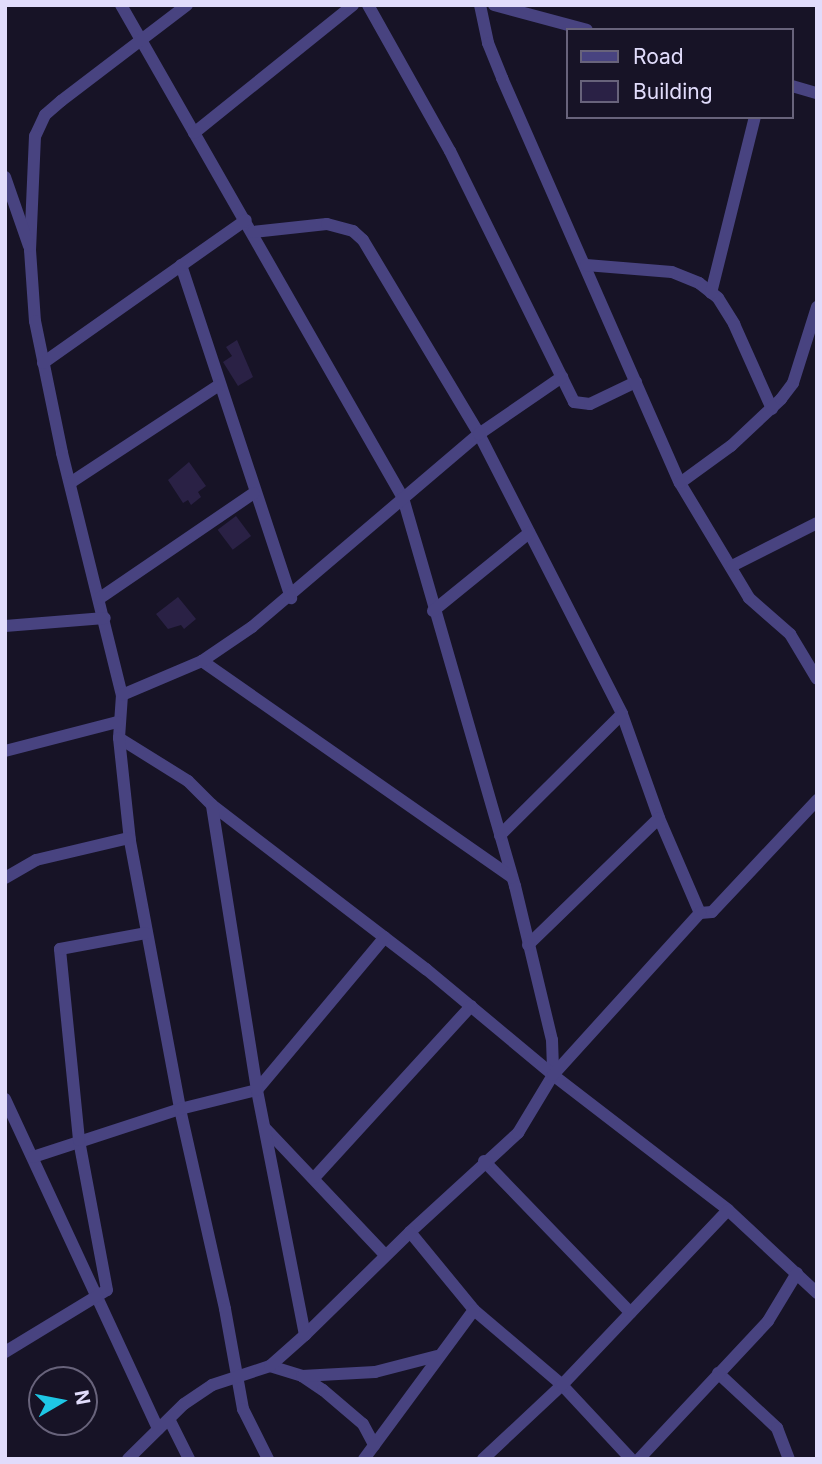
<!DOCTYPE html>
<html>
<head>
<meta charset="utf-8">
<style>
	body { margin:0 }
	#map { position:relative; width:822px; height:1464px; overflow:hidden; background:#171326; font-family:Inter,sans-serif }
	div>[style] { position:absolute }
	.building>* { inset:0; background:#2a2145; transform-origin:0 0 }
	.minor>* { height:12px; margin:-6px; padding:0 6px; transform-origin:6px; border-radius:6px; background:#484380 }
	span { translate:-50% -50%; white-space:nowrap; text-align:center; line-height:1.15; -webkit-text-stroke:7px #171326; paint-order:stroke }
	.frame { position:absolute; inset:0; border:7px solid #e1dcfb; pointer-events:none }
	.legend { position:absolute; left:566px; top:28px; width:228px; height:91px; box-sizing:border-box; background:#171326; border:2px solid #68637b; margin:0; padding:9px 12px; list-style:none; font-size:21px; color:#e1dcfb }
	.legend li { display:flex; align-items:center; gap:14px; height:35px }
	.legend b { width:35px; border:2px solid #68637b }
	.north { position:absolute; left:28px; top:1366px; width:70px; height:70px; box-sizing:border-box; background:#171326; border:2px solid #68637b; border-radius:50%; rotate:80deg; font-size:19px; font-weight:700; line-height:28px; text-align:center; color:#e1dcfb }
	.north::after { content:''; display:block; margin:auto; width:24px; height:32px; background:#1ec7e5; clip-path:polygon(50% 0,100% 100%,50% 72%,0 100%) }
</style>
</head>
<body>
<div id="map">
	<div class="building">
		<div style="clip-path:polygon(237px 340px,253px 377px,238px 386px,223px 362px,232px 356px,226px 347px)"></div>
		<div style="clip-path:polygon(189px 462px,206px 486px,198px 492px,201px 497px,191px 505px,188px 500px,183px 503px,168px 480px)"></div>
		<div style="left:236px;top:516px;width:25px;height:23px;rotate:53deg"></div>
		<div style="clip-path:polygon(178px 597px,196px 619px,184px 629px,181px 625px,168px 629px,156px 614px)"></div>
	</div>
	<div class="minor">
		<div style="left:121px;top:5px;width:568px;rotate:60.23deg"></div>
		<div style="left:403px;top:498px;width:404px;rotate:73.9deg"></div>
		<div style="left:515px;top:886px;width:158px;rotate:76.5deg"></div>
		<div style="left:552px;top:1040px;width:35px;rotate:88deg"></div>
		<div style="left:553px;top:1075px;width:221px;rotate:37.6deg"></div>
		<div style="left:728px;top:1210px;width:122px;rotate:43deg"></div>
		<div style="left:187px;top:5px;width:158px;rotate:142.7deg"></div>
		<div style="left:61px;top:101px;width:21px;rotate:139deg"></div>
		<div style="left:45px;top:115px;width:23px;rotate:115deg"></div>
		<div style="left:35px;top:136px;width:114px;rotate:92.5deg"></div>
		<div style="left:30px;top:250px;width:71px;rotate:86deg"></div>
		<div style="left:35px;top:321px;width:135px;rotate:78.4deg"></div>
		<div style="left:62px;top:453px;width:249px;rotate:76.1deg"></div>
		<div style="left:122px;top:695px;width:43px;rotate:94deg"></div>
		<div style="left:119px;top:738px;width:81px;rotate:31.9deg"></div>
		<div style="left:188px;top:781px;width:34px;rotate:45deg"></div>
		<div style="left:212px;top:805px;width:270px;rotate:37.5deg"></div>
		<div style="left:426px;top:969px;width:165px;rotate:39.8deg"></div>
		<div style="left:368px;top:5px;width:167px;rotate:60.7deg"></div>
		<div style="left:450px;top:151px;width:280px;rotate:63.7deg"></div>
		<div style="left:574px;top:402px;width:16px;rotate:7deg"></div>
		<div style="left:590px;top:404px;width:51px;rotate:-25.6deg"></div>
		<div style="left:480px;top:5px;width:39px;rotate:78deg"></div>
		<div style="left:488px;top:43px;width:38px;rotate:68deg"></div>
		<div style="left:502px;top:78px;width:442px;rotate:66.3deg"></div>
		<div style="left:680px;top:483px;width:134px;rotate:59deg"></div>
		<div style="left:749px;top:598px;width:55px;rotate:41.3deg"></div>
		<div style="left:790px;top:634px;width:52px;rotate:59deg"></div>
		<div style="left:494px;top:5px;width:96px;rotate:15deg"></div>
		<div style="left:792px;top:86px;width:26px;rotate:16deg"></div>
		<div style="left:194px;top:133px;width:204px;rotate:-38.8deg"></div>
		<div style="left:5px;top:177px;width:73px;rotate:70.8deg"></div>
		<div style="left:253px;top:232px;width:74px;rotate:-6.2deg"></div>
		<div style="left:327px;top:224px;width:27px;rotate:15deg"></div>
		<div style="left:353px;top:231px;width:13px;rotate:42deg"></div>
		<div style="left:363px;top:240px;width:226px;rotate:59.1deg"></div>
		<div style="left:479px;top:434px;width:314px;rotate:62.9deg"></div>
		<div style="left:622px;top:714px;width:172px;rotate:135.2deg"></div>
		<div style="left:181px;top:265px;width:351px;rotate:71.7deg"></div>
		<div style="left:586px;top:265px;width:86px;rotate:4.7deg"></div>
		<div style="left:672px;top:272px;width:29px;rotate:22deg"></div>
		<div style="left:699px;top:283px;width:24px;rotate:38deg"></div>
		<div style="left:718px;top:298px;width:31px;rotate:58deg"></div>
		<div style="left:734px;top:324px;width:93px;rotate:65.9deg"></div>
		<div style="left:711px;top:293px;width:181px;rotate:-76deg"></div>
		<div style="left:43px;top:363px;width:248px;rotate:-35.2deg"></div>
		<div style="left:70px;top:483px;width:178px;rotate:-33.3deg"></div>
		<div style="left:680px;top:483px;width:63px;rotate:-36deg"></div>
		<div style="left:731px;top:446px;width:69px;rotate:-43.2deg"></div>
		<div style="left:781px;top:399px;width:20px;rotate:-53deg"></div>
		<div style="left:793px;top:383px;width:80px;rotate:-72.5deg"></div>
		<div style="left:732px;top:566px;width:95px;rotate:-26.8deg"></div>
		<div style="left:100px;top:598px;width:186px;rotate:-34.3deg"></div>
		<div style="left:433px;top:611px;width:124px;rotate:-39.1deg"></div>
		<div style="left:5px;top:626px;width:100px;rotate:-4.6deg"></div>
		<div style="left:202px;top:661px;width:378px;rotate:34.9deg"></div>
		<div style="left:122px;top:695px;width:87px;rotate:-23deg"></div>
		<div style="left:202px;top:661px;width:60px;rotate:-34.2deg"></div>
		<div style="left:252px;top:627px;width:298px;rotate:-40.4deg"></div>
		<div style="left:479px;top:434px;width:101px;rotate:-34.5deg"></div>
		<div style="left:622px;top:714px;width:110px;rotate:70.4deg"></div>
		<div style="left:659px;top:818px;width:103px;rotate:66.7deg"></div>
		<div style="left:700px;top:913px;width:12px;rotate:-5deg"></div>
		<div style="left:712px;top:912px;width:154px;rotate:-46.8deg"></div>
		<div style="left:119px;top:738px;width:104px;rotate:83.9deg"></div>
		<div style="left:130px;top:841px;width:273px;rotate:79.4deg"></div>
		<div style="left:180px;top:1109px;width:205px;rotate:77.3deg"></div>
		<div style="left:225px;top:1309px;width:102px;rotate:79.8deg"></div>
		<div style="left:243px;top:1409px;width:56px;rotate:63.4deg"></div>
		<div style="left:5px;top:751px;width:116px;rotate:-14.5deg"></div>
		<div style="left:5px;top:878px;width:36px;rotate:-30deg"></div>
		<div style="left:36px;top:860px;width:96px;rotate:-13.3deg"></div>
		<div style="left:528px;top:945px;width:182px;rotate:-44.1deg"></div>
		<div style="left:5px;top:1099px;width:364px;rotate:65.1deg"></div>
		<div style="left:265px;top:1128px;width:173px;rotate:46.6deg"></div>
		<div style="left:33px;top:1157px;width:155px;rotate:-18.1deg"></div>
		<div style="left:180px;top:1109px;width:79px;rotate:-13.9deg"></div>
		<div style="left:257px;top:1090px;width:199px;rotate:-50.1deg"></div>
		<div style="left:484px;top:1161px;width:211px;rotate:46deg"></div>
		<div style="left:314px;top:1178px;width:233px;rotate:-47.6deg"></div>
		<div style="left:410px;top:1232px;width:147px;rotate:-42.5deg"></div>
		<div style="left:518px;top:1133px;width:68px;rotate:-58.9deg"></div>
		<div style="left:553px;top:1075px;width:219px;rotate:-47.8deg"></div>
		<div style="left:305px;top:1335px;width:147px;rotate:-44.4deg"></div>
		<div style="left:410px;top:1232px;width:101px;rotate:50.6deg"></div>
		<div style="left:474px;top:1310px;width:116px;rotate:40.4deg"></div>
		<div style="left:562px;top:1385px;width:101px;rotate:47deg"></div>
		<div style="left:5px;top:1352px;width:119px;rotate:-31.3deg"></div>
		<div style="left:107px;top:1290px;width:153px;rotate:-100.6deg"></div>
		<div style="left:79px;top:1140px;width:192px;rotate:-95.7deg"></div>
		<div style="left:60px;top:949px;width:87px;rotate:-10.5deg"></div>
		<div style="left:270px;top:1366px;width:34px;rotate:17deg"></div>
		<div style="left:302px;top:1376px;width:25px;rotate:34deg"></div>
		<div style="left:323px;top:1390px;width:52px;rotate:40.4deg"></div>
		<div style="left:363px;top:1424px;width:24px;rotate:62deg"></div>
		<div style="left:718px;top:1373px;width:81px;rotate:43deg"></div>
		<div style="left:777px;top:1428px;width:33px;rotate:69deg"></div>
		<div style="left:302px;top:1376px;width:73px;rotate:-3.1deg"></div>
		<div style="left:375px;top:1372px;width:64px;rotate:-14.5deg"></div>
		<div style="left:169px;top:1419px;width:45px;rotate:63.4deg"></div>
		<div style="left:128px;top:1459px;width:78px;rotate:-44.5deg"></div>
		<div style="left:184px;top:1404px;width:34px;rotate:-34deg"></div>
		<div style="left:212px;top:1385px;width:61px;rotate:-18.1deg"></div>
		<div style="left:270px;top:1366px;width:47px;rotate:-41.5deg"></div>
		<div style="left:305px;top:1335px;width:250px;rotate:-101.1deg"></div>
		<div style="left:257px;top:1090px;width:289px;rotate:-99deg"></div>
		<div style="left:364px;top:1459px;width:185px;rotate:-53.6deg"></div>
		<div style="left:483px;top:1459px;width:108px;rotate:-43.1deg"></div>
		<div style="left:562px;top:1385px;width:241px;rotate:-46.5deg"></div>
		<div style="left:639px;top:1459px;width:189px;rotate:-46.9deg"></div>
		<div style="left:768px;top:1321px;width:56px;rotate:-58.9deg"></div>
	</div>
	<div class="frame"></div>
	<ul class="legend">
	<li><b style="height:9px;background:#484380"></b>Road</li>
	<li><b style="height:19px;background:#2a2145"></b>Building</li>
	</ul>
	<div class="north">N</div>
</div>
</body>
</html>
